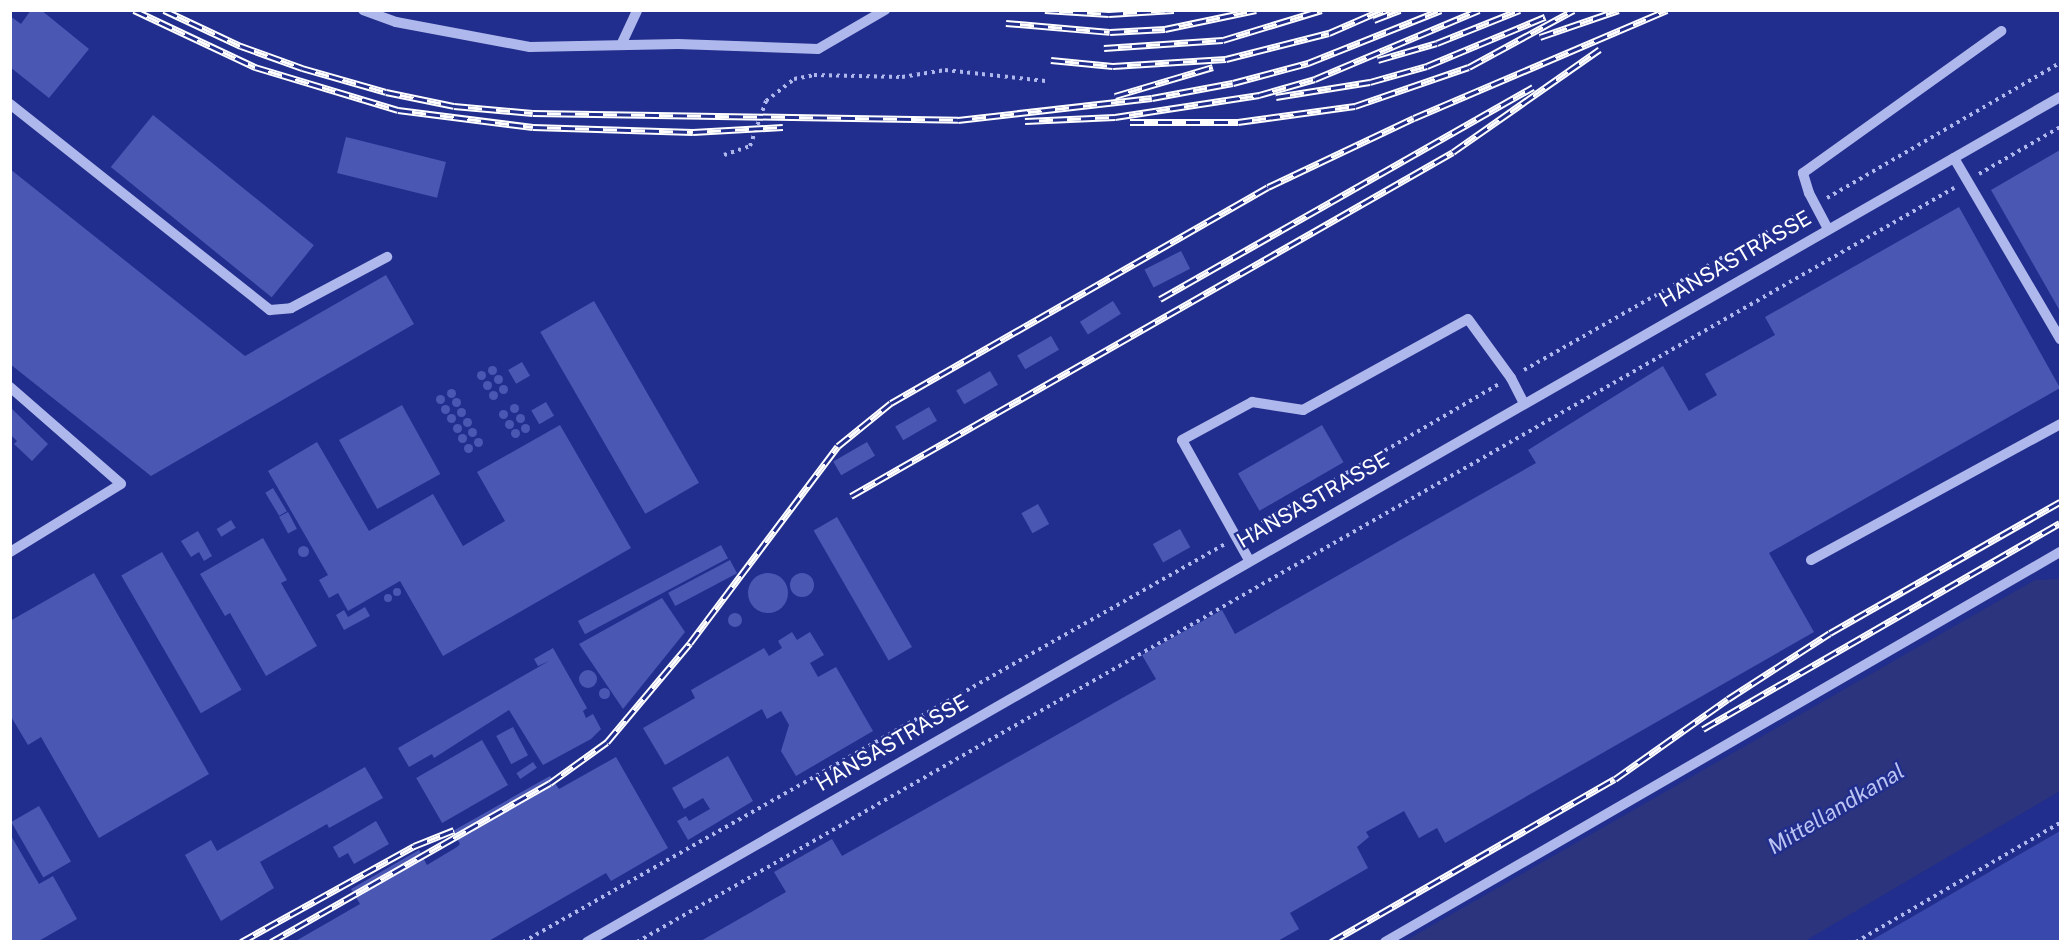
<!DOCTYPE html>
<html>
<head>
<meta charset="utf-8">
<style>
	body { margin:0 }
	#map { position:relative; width:2071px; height:952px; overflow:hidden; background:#212e8d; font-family:"Public Sans",sans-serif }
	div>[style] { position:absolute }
	.green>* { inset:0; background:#3948ac }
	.water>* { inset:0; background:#2b347c }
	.building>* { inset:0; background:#4a58b4; transform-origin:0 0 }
	.round { border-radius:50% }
	.path>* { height:4px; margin-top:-2px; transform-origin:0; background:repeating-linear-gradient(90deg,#afb8ec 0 3px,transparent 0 7.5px) }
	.minor>* { height:10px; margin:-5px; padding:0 5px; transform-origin:5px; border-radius:5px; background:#afb8ec }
	.rail>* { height:7px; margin-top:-3.5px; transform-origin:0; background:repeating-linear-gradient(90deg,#212e8d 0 14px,#fff 0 28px); box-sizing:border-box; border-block:2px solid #fff }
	span { translate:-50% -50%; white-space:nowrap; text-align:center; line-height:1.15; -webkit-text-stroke:4.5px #212e8d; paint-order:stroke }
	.street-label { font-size:21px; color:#fff }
	.water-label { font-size:22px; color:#bbc3f3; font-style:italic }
	.frame { position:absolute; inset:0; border:12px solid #fff; pointer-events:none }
</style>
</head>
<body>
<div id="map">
	<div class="green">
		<div style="clip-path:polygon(2060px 831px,2060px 941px,1870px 941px,1905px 921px)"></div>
	</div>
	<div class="water">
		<div style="clip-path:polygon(2060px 579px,2060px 791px,1805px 941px,1405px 941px,2035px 580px)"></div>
	</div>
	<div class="building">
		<div style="clip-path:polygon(31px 10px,41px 10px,89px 49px,49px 98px,10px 67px,10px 16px,21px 24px)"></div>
		<div style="left:153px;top:115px;width:207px;height:67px;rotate:39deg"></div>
		<div style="left:346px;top:137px;width:103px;height:37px;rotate:14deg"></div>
		<div style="clip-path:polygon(2060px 150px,2060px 311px,1991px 190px)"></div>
		<div style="clip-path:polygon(10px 169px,245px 356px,386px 275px,414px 324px,151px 476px,10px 364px)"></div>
		<div style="clip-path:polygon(1959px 207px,2060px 388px,1769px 553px,1814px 632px,1445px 843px,1437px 828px,1419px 838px,1404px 811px,1366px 832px,1369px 837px,1357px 847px,1368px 868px,1290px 913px,1299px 929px,1276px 942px,699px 942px,786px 892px,774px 872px,832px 839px,842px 856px,1156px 679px,1142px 655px,1222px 610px,1235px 634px,1536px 463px,1528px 450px,1663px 366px,1689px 411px,1717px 395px,1705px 374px,1775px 335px,1765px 317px)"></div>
		<div style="left:1181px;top:251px;width:20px;height:41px;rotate:63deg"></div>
		<div style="left:594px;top:301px;width:210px;height:62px;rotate:60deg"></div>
		<div style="left:1113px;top:301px;width:15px;height:39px;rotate:58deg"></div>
		<div style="left:1051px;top:336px;width:16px;height:39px;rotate:60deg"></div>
		<div style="left:522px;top:362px;width:16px;height:16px;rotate:60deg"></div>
		<div class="round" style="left:487.5px;top:365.5px;width:9px;height:9px"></div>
		<div class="round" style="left:476.5px;top:370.5px;width:9px;height:9px"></div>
		<div style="left:990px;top:371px;width:16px;height:39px;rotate:60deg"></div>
		<div class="round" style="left:493.5px;top:374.5px;width:9px;height:9px"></div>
		<div class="round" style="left:482.5px;top:380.5px;width:9px;height:9px"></div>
		<div class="round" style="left:498.5px;top:384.5px;width:9px;height:9px"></div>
		<div class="round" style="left:446.5px;top:388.5px;width:9px;height:9px"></div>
		<div class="round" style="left:488.5px;top:390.5px;width:9px;height:9px"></div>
		<div class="round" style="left:435.5px;top:394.5px;width:9px;height:9px"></div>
		<div class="round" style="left:451.5px;top:397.5px;width:9px;height:9px"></div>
		<div style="left:546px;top:402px;width:16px;height:17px;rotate:60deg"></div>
		<div class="round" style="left:509.5px;top:403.5px;width:9px;height:9px"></div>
		<div class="round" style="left:440.5px;top:404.5px;width:9px;height:9px"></div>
		<div style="left:402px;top:405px;width:79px;height:72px;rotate:61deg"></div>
		<div style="clip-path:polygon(10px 407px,48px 444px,32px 461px,14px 444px,17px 441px,10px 434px)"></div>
		<div style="left:929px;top:407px;width:16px;height:39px;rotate:60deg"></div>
		<div class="round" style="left:456.5px;top:407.5px;width:9px;height:9px"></div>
		<div class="round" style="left:498.5px;top:409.5px;width:9px;height:9px"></div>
		<div class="round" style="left:515.5px;top:413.5px;width:9px;height:9px"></div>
		<div class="round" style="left:446.5px;top:413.5px;width:9px;height:9px"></div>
		<div class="round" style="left:462.5px;top:417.5px;width:9px;height:9px"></div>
		<div class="round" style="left:504.5px;top:419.5px;width:9px;height:9px"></div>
		<div class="round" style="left:452.5px;top:423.5px;width:9px;height:9px"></div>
		<div class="round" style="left:520.5px;top:423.5px;width:9px;height:9px"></div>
		<div style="clip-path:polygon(560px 425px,631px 548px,443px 656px,400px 581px,348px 611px,338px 593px,329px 598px,319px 580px,328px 575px,268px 471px,317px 442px,369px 531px,433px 494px,463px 546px,505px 521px,477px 472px)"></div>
		<div style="left:1322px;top:425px;width:43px;height:97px;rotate:60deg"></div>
		<div class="round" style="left:467.5px;top:427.5px;width:9px;height:9px"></div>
		<div class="round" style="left:510.5px;top:428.5px;width:9px;height:9px"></div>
		<div class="round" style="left:457.5px;top:433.5px;width:9px;height:9px"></div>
		<div class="round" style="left:473.5px;top:437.5px;width:9px;height:9px"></div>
		<div style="left:867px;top:442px;width:16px;height:39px;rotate:60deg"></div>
		<div class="round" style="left:463.5px;top:443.5px;width:9px;height:9px"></div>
		<div style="left:273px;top:488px;width:27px;height:9px;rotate:59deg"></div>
		<div style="left:1038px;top:504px;width:23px;height:19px;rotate:61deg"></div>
		<div style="left:288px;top:512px;width:19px;height:10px;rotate:62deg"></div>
		<div style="left:837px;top:517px;width:150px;height:27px;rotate:60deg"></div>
		<div style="left:231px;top:520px;width:9px;height:17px;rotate:58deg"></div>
		<div style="left:1180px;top:529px;width:21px;height:31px;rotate:61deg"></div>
		<div style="clip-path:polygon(198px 531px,212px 556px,204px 561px,199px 552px,191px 557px,181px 541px)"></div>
		<div style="clip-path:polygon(263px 538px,287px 580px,281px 583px,317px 646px,266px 676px,230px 613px,225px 616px,200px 574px)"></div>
		<div style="left:721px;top:545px;width:15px;height:162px;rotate:62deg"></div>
		<div class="round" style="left:297.5px;top:545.5px;width:11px;height:11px"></div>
		<div style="left:162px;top:552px;width:159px;height:47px;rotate:60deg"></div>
		<div style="left:730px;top:560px;width:15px;height:70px;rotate:62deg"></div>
		<div class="round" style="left:790px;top:573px;width:24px;height:24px"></div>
		<div style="clip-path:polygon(94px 573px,209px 774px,99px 838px,41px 737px,28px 745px,10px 715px,10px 621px)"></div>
		<div class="round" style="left:748px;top:573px;width:40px;height:40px"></div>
		<div class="round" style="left:393px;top:588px;width:8px;height:8px"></div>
		<div class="round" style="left:384px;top:594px;width:8px;height:8px"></div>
		<div style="clip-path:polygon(662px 598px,685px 632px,623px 709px,579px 644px)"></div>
		<div style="clip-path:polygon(365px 607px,370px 616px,344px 630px,336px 615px,344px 610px,348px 617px)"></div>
		<div class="round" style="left:728px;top:613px;width:14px;height:14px"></div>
		<div style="clip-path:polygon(792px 632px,797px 640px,810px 632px,824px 655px,810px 663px,818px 677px,836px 667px,873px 731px,796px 776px,781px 751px,789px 725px,781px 711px,767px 719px,762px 709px,665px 765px,643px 728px,695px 698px,691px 690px,764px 648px,769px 656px,782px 648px,778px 641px)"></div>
		<div style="clip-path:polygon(553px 648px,587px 708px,583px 711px,586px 718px,593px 714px,601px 729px,591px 739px,543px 765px,509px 710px,434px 758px,432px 754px,409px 767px,398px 748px,549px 661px,538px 666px,534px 659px)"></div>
		<div class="round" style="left:579px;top:670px;width:18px;height:18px"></div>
		<div class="round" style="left:598.5px;top:687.5px;width:11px;height:11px"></div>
		<div style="left:513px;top:727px;width:32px;height:19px;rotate:62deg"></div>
		<div style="left:482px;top:740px;width:52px;height:76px;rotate:60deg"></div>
		<div style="clip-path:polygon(728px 756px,753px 801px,688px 840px,677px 821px,686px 816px,689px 821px,710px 809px,703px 798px,684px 809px,672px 788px)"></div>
		<div style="clip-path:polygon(616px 757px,668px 848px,611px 881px,606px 873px,487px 942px,294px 942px,360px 904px,351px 889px,419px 850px,427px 865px,457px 847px,460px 844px,453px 831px,550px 776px,559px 789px)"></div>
		<div style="left:533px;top:762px;width:7px;height:20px;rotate:56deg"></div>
		<div style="clip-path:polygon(365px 767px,383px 798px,329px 828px,327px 824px,260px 862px,274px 888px,221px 921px,185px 855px,211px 840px,217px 851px)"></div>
		<div style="left:39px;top:806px;width:64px;height:32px;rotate:60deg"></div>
		<div style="clip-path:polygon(376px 821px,389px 844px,354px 864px,348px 853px,339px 858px,333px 847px)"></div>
		<div style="clip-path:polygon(10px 834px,39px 884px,53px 876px,77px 919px,37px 942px,10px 942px)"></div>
	</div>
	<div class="path">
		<div style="left:724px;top:155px;width:28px;rotate:-19deg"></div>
		<div style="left:750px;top:146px;width:48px;rotate:-70.4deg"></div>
		<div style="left:766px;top:101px;width:36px;rotate:-38deg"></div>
		<div style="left:794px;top:79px;width:20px;rotate:-11deg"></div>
		<div style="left:814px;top:75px;width:88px;rotate:1.3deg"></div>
		<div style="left:902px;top:77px;width:44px;rotate:-9.2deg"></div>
		<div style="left:945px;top:70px;width:101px;rotate:6.3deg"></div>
		<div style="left:1979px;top:174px;width:94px;rotate:-30.1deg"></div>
		<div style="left:1827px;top:198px;width:269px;rotate:-30.1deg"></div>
		<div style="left:1524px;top:370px;width:320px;rotate:-29.6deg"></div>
		<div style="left:1249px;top:530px;width:290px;rotate:-30.3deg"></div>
		<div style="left:523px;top:942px;width:807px;rotate:-29.55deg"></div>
		<div style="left:637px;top:942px;width:1518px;rotate:-29.79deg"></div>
		<div style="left:1856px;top:942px;width:236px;rotate:-30.3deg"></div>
	</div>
	<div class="minor">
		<div style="left:363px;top:10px;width:35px;rotate:20deg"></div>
		<div style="left:396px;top:22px;width:136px;rotate:10.6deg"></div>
		<div style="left:530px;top:47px;width:148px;rotate:-1.2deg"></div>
		<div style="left:678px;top:44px;width:140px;rotate:2deg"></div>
		<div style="left:818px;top:49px;width:78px;rotate:-30.2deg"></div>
		<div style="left:621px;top:45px;width:38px;rotate:-65deg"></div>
		<div style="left:10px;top:104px;width:332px;rotate:38.4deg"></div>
		<div style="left:270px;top:310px;width:21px;rotate:-5deg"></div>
		<div style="left:291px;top:308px;width:109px;rotate:-28deg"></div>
		<div style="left:1954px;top:158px;width:210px;rotate:59.6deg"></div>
		<div style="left:1828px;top:229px;width:41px;rotate:-117.8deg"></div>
		<div style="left:1809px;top:193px;width:21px;rotate:-107deg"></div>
		<div style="left:1803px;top:173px;width:244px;rotate:-35.6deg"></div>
		<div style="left:10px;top:387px;width:147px;rotate:41.1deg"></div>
		<div style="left:121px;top:484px;width:130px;rotate:148.5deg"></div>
		<div style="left:1249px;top:560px;width:137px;rotate:-119.2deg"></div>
		<div style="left:1182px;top:440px;width:80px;rotate:-28.5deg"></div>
		<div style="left:1252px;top:402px;width:52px;rotate:8.9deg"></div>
		<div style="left:1303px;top:410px;width:188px;rotate:-28.9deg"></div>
		<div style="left:1468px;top:319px;width:73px;rotate:53.9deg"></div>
		<div style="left:1511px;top:378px;width:27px;rotate:63deg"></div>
		<div style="left:1811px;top:560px;width:284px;rotate:-28.6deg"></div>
		<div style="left:587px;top:942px;width:1698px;rotate:-29.84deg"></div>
		<div style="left:1385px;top:942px;width:780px;rotate:-30.02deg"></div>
	</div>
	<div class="rail">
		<div style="left:134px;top:10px;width:134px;rotate:25.2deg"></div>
		<div style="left:255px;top:67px;width:149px;rotate:16.7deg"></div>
		<div style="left:398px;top:110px;width:136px;rotate:7.2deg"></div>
		<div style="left:533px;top:127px;width:160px;rotate:1.8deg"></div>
		<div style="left:693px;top:132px;width:90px;rotate:-3.2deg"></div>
		<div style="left:164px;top:10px;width:85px;rotate:25.1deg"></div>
		<div style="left:241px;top:46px;width:65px;rotate:19.8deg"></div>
		<div style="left:302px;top:68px;width:87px;rotate:15.9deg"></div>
		<div style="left:386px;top:92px;width:69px;rotate:11.6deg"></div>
		<div style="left:454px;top:106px;width:79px;rotate:5.1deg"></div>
		<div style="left:533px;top:113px;width:425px;rotate:0.9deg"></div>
		<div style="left:958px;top:120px;width:195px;rotate:-6.5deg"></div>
		<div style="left:1152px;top:98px;width:82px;rotate:-10.5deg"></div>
		<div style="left:1233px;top:83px;width:78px;rotate:-14.9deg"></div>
		<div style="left:1308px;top:63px;width:143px;rotate:-21.7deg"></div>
		<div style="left:1045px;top:10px;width:64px;rotate:3.6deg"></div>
		<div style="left:1109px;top:14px;width:65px;rotate:-3.5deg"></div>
		<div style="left:1374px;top:20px;width:28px;rotate:-21deg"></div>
		<div style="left:1006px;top:23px;width:104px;rotate:4.9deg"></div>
		<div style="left:1110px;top:32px;width:55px;rotate:-3.1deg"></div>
		<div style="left:1165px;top:29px;width:93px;rotate:-11.8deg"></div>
		<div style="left:1540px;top:37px;width:83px;rotate:-18.9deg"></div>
		<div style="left:1104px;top:48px;width:119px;rotate:-3.8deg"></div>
		<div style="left:1223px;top:40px;width:103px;rotate:-16.9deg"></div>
		<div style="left:1051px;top:60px;width:62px;rotate:5.5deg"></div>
		<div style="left:1113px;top:66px;width:113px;rotate:-3.5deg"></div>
		<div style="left:1226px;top:59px;width:106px;rotate:-14.2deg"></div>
		<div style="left:1329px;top:33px;width:58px;rotate:-23.5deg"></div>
		<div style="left:1378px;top:60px;width:61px;rotate:-16.1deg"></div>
		<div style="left:1437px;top:43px;width:89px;rotate:-21.7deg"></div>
		<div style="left:1115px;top:96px;width:102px;rotate:-16.5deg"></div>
		<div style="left:1276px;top:97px;width:95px;rotate:-9.1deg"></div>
		<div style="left:1370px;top:82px;width:59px;rotate:-15.7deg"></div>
		<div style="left:1427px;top:66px;width:128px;rotate:-22.6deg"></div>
		<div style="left:1025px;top:121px;width:90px;rotate:-2.5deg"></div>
		<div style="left:1115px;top:117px;width:146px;rotate:-8.7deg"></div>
		<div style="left:1259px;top:95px;width:58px;rotate:-15.9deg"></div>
		<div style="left:1315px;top:79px;width:178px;rotate:-22.8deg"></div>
		<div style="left:1130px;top:122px;width:108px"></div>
		<div style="left:1238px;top:122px;width:118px;rotate:-7.8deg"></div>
		<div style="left:1355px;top:106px;width:120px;rotate:-18.9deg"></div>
		<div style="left:1469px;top:67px;width:119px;rotate:-28.5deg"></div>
		<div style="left:1160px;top:299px;width:429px;rotate:-29.6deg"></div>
		<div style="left:851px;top:496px;width:693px;rotate:-29.74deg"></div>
		<div style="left:1453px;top:152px;width:179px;rotate:-35deg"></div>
		<div style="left:1703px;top:729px;width:412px;rotate:-30deg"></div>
		<div style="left:241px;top:942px;width:198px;rotate:-29deg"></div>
		<div style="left:414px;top:846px;width:43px;rotate:-21.8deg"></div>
		<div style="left:271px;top:942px;width:321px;rotate:-29.7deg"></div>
		<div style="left:550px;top:783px;width:70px;rotate:-35.7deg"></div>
		<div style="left:607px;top:742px;width:129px;rotate:-50deg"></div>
		<div style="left:690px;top:643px;width:246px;rotate:-53.1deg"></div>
		<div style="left:838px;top:446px;width:68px;rotate:-39.1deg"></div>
		<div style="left:891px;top:403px;width:434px;rotate:-29.8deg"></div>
		<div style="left:1268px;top:187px;width:161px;rotate:-25.3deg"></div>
		<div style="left:1414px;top:118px;width:275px;rotate:-23.1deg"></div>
		<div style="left:1331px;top:942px;width:327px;rotate:-29.9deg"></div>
		<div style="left:1615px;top:779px;width:138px;rotate:-35.3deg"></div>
		<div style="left:1728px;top:699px;width:121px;rotate:-32.9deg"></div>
		<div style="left:1830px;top:633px;width:265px;rotate:-29.7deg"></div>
	</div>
	<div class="street-label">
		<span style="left:1735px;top:259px;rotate:-30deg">HANSASTRASSE</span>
		<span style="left:1313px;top:500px;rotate:-30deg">HANSASTRASSE</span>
		<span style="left:892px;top:743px;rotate:-30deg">HANSASTRASSE</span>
	</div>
	<div class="water-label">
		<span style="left:1836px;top:809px;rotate:-31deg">Mittellandkanal</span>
	</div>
	<div class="frame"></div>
</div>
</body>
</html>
